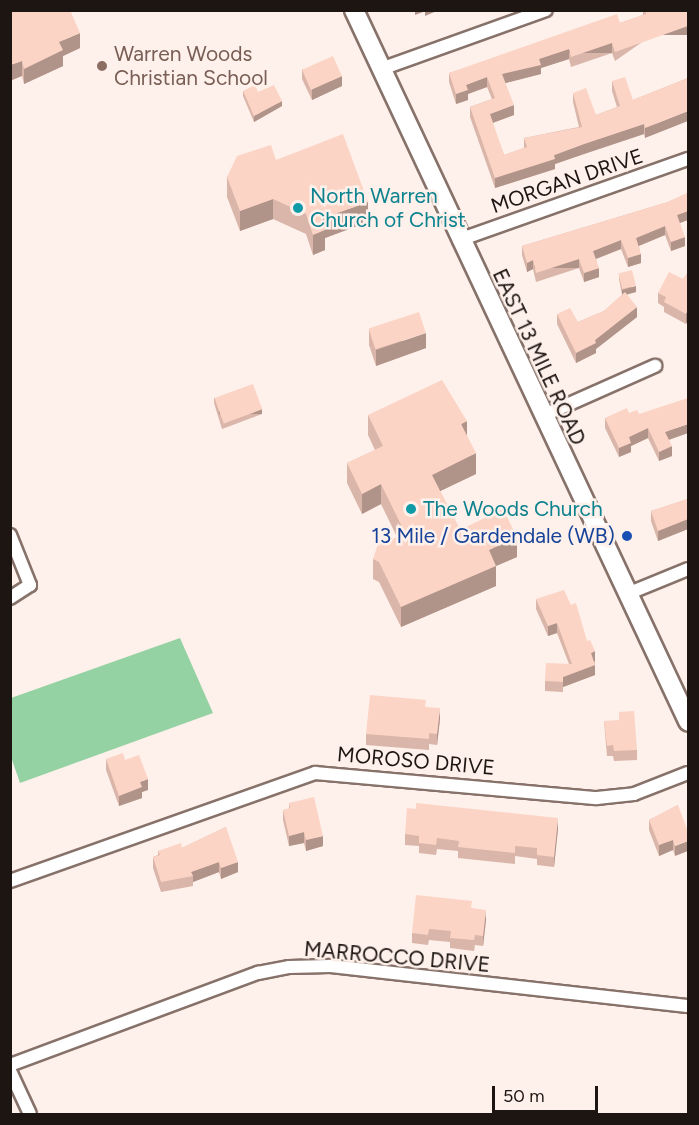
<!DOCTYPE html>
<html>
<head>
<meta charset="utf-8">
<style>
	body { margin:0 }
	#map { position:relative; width:699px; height:1125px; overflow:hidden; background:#fef0ea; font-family:Figtree,sans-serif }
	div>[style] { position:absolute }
	.green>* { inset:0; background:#95d2a3 }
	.roads { filter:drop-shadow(2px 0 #87726a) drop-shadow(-2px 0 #87726a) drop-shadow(0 2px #87726a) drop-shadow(0 -2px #87726a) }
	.street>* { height:12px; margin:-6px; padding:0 6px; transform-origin:6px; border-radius:6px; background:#fff }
	.secondary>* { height:18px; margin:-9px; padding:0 9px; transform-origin:9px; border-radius:9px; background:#fff }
	.wall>* { inset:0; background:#d9b6a9 }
	.shaded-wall>* { inset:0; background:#b0948a; transform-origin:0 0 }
	.building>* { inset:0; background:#fcd4c5; transform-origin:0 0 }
	.dots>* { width:16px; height:16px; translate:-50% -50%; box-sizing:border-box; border:3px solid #fef0ea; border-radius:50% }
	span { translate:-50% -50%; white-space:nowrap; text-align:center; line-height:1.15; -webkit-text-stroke:5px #fef0ea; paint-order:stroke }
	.education-label { font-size:21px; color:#785e54 }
	.left { translate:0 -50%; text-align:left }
	.street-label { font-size:21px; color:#1d1512 }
	.culture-label { font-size:21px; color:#0d838f }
	.transit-label { font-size:21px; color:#164399 }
	.right { translate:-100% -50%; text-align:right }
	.frame { position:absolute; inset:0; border:12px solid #1d1512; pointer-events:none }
	.scale { position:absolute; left:492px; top:1086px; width:106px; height:27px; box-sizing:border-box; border:3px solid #1d1512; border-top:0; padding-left:8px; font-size:18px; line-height:21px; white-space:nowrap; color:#1d1512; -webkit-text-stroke:4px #fef0ea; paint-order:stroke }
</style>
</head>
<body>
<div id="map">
	<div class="green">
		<div style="clip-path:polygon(180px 638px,213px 713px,20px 783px,11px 757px,11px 698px)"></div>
	</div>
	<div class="roads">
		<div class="street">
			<div style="left:381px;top:69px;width:175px;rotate:-19.7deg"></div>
			<div style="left:459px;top:240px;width:243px;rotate:-19.5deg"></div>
			<div style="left:542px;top:416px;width:124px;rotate:-23.9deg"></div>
			<div style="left:10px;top:535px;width:54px;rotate:68.2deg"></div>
			<div style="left:30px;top:585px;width:24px;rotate:147deg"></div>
			<div style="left:627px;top:594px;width:66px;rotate:-22.3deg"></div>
			<div style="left:10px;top:881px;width:324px;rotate:-19.5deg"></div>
			<div style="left:315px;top:773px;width:283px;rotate:5.1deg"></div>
			<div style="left:597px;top:798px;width:37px;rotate:-6deg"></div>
			<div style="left:634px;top:794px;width:58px;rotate:-21.3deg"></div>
			<div style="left:10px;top:1065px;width:265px;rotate:-20.4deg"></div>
			<div style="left:258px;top:973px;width:32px;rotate:-11deg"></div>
			<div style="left:289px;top:967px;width:41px;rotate:-1.4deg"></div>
			<div style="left:330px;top:966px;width:360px;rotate:6.4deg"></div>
			<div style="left:10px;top:1071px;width:47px;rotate:65.1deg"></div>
		</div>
		<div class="secondary">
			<div style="left:354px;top:10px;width:786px;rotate:64.84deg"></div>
		</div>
	</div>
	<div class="wall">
		<div style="clip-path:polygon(10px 10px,80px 48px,63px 56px,63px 66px,24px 84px,22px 76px)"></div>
		<div style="clip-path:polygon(643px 10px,688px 10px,615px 61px,612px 53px,571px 67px,569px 59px,541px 68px,541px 74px,505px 83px,514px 115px,492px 123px,504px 155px,524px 148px,524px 138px,579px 127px,573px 102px,573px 93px,596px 115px,617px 107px,612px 91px,612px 81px,633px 100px,688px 78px,645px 138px,644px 134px,584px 154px,555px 164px,555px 169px,495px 188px,470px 117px,470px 107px,492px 99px,487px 87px,468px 94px,468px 100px,456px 104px,449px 82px,449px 73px,620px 23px,643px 15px)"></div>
		<div style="clip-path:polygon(302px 69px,342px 86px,312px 100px,302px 79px)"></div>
		<div style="clip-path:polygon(243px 91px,258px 92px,282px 106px,254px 122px,243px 96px)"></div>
		<div style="clip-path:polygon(276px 160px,368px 222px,325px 238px,325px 250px,313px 255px,306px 234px,273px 219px,240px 231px,227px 197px,227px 177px)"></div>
		<div style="clip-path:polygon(688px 193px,688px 220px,680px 223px,685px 246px,671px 251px,665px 235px,639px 246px,641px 263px,628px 267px,621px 249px,596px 259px,599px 277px,584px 282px,579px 268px,536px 282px,533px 269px,527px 272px,522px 255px,522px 246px,668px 202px)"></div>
		<div style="clip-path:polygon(688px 273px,688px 320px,686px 324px,664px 312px,664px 307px,658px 303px,658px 293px,683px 279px)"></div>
		<div style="clip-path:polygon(619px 274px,636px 292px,627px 294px,637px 317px,596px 349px,596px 353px,576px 363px,557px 324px,557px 314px,578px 322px,604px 311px,622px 295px,619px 279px)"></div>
		<div style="clip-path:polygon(369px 330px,426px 348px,376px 366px,369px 345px)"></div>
		<div style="clip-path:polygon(214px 398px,262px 414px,222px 429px,214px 403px)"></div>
		<div style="clip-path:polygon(629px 413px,639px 414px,688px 433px,669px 440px,672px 456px,659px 461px,648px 438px,631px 446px,631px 452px,619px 457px,605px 428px,605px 418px)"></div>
		<div style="clip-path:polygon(368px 415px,467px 436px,476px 474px,440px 491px,460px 530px,517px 557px,496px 566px,496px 586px,401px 627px,379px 582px,373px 579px,373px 559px,386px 543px,397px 537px,381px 504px,362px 514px,347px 483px,347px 463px,375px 450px,368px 435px)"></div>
		<div style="clip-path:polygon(688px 499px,688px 529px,658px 541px,651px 521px,651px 511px)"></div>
		<div style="clip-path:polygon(536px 599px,571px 605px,595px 661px,595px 675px,563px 687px,563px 692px,545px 691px,545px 681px,569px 664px,557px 633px,548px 636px,536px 609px)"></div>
		<div style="clip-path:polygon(426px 707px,440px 719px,437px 745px,429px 744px,429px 750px,366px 745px,366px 734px)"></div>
		<div style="clip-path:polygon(604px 721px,637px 750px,637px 760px,614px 761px,613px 756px,607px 756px)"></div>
		<div style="clip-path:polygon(106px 759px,125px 760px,148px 790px,142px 792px,142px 798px,119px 806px,106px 770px)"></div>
		<div style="clip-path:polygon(289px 803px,323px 846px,306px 851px,304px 843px,289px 846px,283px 820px,283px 810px,289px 809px)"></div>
		<div style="clip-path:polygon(678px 805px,675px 856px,673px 850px,659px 856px,649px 830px,649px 820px)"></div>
		<div style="clip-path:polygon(226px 827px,238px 872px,221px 879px,219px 872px,193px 882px,193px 886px,161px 892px,153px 868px,153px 857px,158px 855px,158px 851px,182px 848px)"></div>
		<div style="clip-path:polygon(558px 829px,554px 867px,537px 865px,537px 859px,515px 856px,515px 864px,458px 858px,458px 851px,437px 849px,436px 855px,419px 853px,419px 846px,405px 845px,405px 834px)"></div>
		<div style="clip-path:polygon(472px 908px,486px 920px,483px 946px,475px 945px,474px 951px,450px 948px,450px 942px,429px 940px,428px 945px,412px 943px,412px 933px)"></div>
	</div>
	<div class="shaded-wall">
		<div style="clip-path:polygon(415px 10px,423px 10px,423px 12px,415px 15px)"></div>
		<div style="clip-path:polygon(425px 10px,439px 10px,425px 16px)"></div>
		<div style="left:688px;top:26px;width:9px;height:77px;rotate:90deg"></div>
		<div style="clip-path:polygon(80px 33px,80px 48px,63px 56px,63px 66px,24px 84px,24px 69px,59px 42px)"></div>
		<div style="left:612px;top:43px;width:10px;height:43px;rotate:90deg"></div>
		<div style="clip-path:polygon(569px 49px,569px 59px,541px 68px,541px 74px,502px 84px,502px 74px,539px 59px)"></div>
		<div style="clip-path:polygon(22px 61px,22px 76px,10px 81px,10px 65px)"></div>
		<div style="clip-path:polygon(342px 76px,342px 86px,312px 100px,312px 89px)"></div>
		<div style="clip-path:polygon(487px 77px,487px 87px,468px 94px,468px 100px,456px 104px,456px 94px,466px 85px)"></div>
		<div style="clip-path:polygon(282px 101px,282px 106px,254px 122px,254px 116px)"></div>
		<div style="clip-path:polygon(514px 105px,514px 115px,490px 124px,490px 114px)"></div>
		<div style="clip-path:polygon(688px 111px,688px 121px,645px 138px,645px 128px)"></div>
		<div style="clip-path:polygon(644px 124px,644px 134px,584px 154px,555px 164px,555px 169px,495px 188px,495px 178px,584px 144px)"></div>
		<div style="clip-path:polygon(273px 199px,273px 219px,240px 231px,240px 211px)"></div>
		<div style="clip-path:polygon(368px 202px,368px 222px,325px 238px,325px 250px,313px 255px,313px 235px,321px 219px)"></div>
		<div style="clip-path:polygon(688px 211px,688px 220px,677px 224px,677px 215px)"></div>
		<div style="clip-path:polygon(665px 226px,665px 235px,636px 247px,636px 238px)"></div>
		<div style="clip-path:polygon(685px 237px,685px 246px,671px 251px,671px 242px)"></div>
		<div style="clip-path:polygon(621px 240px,621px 249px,593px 260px,593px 251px)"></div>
		<div style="clip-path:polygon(641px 254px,641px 263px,628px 267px,628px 258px)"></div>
		<div style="left:579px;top:259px;width:9px;height:45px;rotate:90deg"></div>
		<div style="clip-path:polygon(533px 260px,533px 269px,527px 272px,527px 263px)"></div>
		<div style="clip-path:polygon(599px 268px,599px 277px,584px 282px,584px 273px)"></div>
		<div style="clip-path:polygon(636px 286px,636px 292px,622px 296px,622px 290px)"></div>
		<div style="clip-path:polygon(637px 307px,637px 317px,596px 349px,596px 353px,576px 363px,576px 353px,595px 340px)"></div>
		<div style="clip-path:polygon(688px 309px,688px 320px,686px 324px,686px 314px)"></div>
		<div style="clip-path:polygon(426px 333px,426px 348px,376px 366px,376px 350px)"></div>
		<div style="left:262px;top:409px;width:5px;height:43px;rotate:90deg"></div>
		<div style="clip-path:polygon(467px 421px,467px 441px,461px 424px)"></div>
		<div style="clip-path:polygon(688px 424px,688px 433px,665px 441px,665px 432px)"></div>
		<div style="clip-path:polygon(648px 428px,648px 438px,631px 446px,631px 452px,619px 457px,619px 448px,629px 437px)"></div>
		<div style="clip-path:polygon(672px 446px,672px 456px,659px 461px,659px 452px)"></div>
		<div style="clip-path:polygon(476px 453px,476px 474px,432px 495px,432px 475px)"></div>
		<div style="clip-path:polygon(381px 484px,381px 504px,362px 514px,362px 494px)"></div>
		<div style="clip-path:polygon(688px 519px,688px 529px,658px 541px,658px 531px)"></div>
		<div style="clip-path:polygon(517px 537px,517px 557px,496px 566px,496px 586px,401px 627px,401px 607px,489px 550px)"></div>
		<div style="clip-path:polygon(557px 623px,557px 633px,548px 636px,548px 626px)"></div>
		<div style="clip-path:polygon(595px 651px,595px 661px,591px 663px,591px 653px)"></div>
		<div style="clip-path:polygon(595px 665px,595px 675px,563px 687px,563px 677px)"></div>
		<div style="clip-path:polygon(440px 708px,440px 719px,437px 745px,437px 734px)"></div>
		<div style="clip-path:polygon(148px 779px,148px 790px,142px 792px,142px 798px,119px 806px,119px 796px,140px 782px)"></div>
		<div style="clip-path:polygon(558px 818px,558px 829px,554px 867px,554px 857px)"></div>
		<div style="clip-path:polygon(304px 832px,304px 843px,289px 846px,289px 836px)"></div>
		<div style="clip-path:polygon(323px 836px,323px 846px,306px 851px,306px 840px)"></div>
		<div style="clip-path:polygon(673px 840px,673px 850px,659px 856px,659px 845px)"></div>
		<div style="clip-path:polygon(688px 841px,688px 851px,675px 856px,675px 846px)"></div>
		<div style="clip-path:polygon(219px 862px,219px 872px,193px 882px,193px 876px,191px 872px)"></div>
		<div style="clip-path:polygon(238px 862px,238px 872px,221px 879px,221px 868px)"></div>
		<div style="clip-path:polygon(486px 910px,486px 920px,483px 946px,483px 936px)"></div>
	</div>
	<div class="building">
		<div style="clip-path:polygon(10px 10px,70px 10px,80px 33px,59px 42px,63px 50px,24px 69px,22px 61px,10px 65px)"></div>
		<div style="clip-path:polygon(645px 10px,688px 10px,688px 26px,615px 52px,612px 43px,571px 57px,569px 49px,539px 59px,541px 65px,502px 74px,514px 105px,490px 114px,504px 155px,527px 147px,524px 138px,582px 127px,573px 93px,586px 88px,596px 115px,620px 106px,612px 81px,625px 77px,633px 100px,688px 78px,688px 111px,645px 128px,644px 124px,584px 144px,554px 155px,555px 159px,495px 178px,470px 107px,495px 98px,487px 77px,466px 85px,468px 90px,456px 94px,449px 73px,617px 14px,620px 23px,646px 14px)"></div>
		<div style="left:333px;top:56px;width:22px;height:34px;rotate:66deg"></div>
		<div style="clip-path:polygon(255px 85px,258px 92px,274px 85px,282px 101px,254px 116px,243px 91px)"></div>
		<div style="clip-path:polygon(343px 134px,368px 202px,321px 219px,325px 230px,313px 235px,306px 214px,273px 199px,240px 211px,227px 177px,237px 156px,271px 145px,276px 160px)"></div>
		<div style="clip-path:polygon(688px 193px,688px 211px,677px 215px,685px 237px,671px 242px,665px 226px,636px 238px,641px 254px,628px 258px,621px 240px,593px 251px,599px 268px,584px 273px,579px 259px,536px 273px,533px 260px,527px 263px,522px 246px,668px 202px)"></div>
		<div style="left:632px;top:270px;width:16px;height:14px;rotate:76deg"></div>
		<div style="clip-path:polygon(669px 272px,683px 279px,687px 273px,688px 273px,688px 309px,686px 314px,664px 302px,666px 297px,658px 293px)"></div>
		<div style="clip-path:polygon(625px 292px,637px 307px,595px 340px,596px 343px,576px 353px,557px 314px,570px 308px,578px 322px,604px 311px)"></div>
		<div style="left:419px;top:312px;width:22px;height:53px;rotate:72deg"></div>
		<div style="clip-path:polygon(442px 380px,467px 421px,461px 424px,476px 453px,432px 475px,460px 530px,503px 509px,517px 537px,489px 550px,496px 566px,401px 607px,379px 562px,373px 559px,379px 541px,386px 543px,405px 533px,381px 484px,362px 494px,347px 463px,383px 446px,368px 415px)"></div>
		<div style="left:253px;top:384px;width:27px;height:41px;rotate:70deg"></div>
		<div style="clip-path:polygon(688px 398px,688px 424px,665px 432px,672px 446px,659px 452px,648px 428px,629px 437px,631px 443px,619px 448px,605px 418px,627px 408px,629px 413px,637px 410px,639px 414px)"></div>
		<div style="clip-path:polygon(688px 499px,688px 519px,658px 531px,651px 511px)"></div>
		<div style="clip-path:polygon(564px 590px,571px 605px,576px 603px,587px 641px,590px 640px,595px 651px,591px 653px,595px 665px,563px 677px,563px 682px,545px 681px,546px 663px,572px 664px,557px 623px,548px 626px,536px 599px)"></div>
		<div style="clip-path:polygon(370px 695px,426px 700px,425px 707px,440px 708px,437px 734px,429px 733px,429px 739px,366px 734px)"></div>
		<div style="clip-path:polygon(634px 711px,637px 750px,614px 751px,613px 745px,607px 746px,604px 721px,619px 720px,619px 712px)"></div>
		<div style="clip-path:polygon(123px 753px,125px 760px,139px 755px,148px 779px,140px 782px,142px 787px,119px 796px,106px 759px)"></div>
		<div style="clip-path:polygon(314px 797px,323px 836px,306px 840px,304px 832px,289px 836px,283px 810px,290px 808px,289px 803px)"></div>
		<div style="clip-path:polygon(416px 803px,558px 818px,554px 857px,537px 855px,537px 848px,515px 846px,515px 853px,458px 847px,459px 841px,437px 838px,436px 845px,419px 843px,419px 836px,405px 834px,407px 808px,416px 809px)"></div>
		<div style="clip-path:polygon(678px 805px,688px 832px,688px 841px,675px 846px,673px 840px,659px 845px,649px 820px)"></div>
		<div style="clip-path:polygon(226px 827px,238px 862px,221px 868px,219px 862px,191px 872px,193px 876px,161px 882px,153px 857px,160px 855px,158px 851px,181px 843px,182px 848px)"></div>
		<div style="clip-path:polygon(416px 895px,472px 901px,471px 908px,486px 910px,483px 936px,475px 935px,474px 940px,450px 938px,451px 931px,429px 929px,428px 935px,412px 933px)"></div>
	</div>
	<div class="dots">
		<div style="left:102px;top:66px;background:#8d6e63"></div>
		<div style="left:298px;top:208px;background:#0f9aa8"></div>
		<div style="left:411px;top:509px;background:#0f9aa8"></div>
		<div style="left:627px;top:536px;background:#1a4fb4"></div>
	</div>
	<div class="education-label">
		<span class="left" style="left:114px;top:66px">Warren Woods<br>Christian School</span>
	</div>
	<div class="street-label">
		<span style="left:567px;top:181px;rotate:-19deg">MORGAN DRIVE</span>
		<span style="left:539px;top:357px;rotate:65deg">EAST 13 MILE ROAD</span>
		<span style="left:416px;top:761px;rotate:5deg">MOROSO DRIVE</span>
		<span style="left:397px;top:957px;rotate:5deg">MARROCCO DRIVE</span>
	</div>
	<div class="culture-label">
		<span class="left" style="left:310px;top:208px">North Warren<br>Church of Christ</span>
		<span class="left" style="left:423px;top:509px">The Woods Church</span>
	</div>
	<div class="transit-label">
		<span class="right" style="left:615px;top:536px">13 Mile / Gardendale (WB)</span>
	</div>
	<div class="frame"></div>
	<div class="scale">50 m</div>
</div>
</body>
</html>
